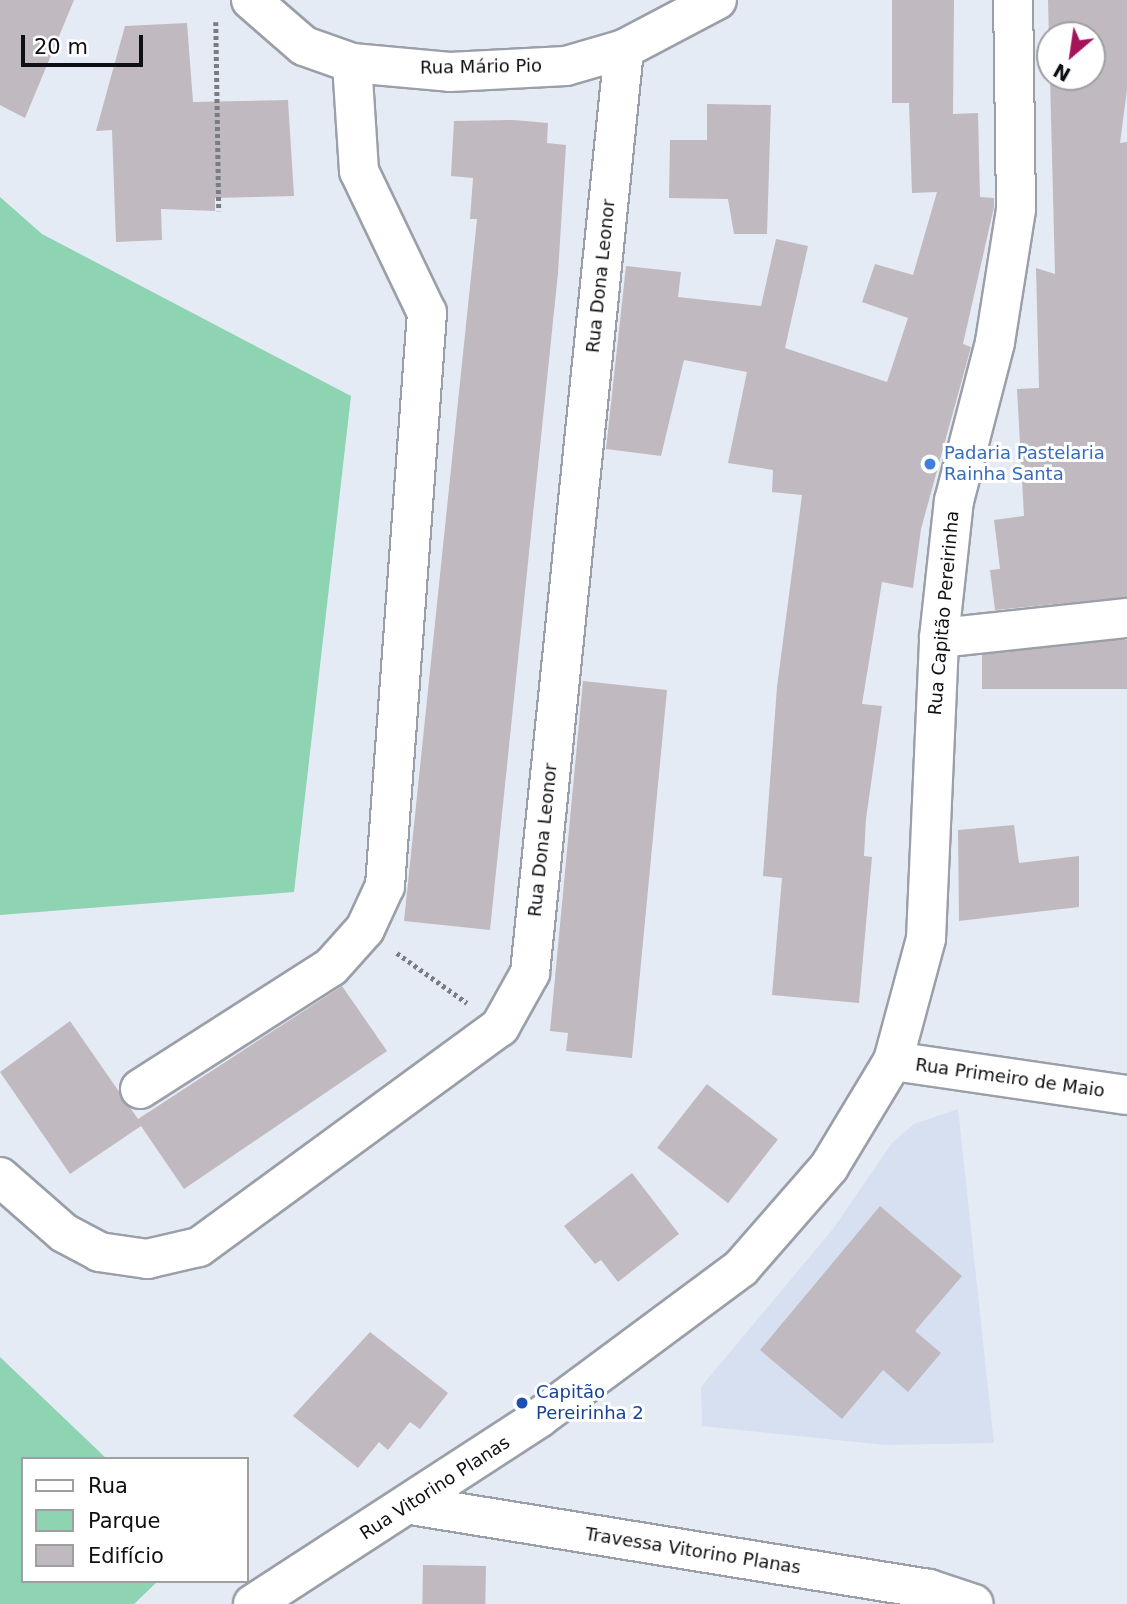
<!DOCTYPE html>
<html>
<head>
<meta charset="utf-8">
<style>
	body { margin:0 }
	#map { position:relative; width:1127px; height:1604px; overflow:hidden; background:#e5ebf4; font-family:"DejaVu Sans",sans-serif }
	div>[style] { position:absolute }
	.built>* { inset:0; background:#d6e0f0 }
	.green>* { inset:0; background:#8ed3b2 }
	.building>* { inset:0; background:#c0b9c0; transform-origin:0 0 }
	.path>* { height:4.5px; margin-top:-2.25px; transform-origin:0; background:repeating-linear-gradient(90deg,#797d83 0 3.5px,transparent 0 7px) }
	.roads { filter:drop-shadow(2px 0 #9a9fa8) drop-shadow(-2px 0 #9a9fa8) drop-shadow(0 2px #9a9fa8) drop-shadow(0 -2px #9a9fa8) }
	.minor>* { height:38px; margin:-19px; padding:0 19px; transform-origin:19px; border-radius:19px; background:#fff }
	.dots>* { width:19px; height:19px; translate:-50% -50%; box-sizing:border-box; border:4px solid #fff; border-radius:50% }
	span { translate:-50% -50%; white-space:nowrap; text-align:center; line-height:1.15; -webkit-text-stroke:6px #fff; paint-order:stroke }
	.street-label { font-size:18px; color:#0e1013 }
	.shop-label { font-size:18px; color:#366cbe }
	.left { translate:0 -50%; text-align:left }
	.transit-label { font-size:18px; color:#164399 }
	.legend { position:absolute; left:21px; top:1457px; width:228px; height:126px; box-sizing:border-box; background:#fff; border:2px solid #9f9fa1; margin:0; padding:9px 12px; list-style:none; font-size:21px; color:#0e1013 }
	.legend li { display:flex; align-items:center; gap:14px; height:35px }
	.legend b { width:35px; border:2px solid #9f9fa1 }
	.north { position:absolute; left:1036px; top:21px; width:70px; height:70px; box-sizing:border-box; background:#fff; border:2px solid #9f9fa1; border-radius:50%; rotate:209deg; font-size:19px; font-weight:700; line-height:28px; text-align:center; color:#0e1013 }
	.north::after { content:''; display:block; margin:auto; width:24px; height:32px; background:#a41458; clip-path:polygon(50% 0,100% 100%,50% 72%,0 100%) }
	.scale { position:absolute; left:21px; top:35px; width:122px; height:32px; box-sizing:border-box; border:4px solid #0e1013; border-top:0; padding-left:9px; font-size:21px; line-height:24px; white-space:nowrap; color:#0e1013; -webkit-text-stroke:5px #fff; paint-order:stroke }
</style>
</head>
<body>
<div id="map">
	<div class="built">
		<div style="clip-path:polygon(958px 1109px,994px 1443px,885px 1445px,702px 1426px,701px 1387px,833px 1229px,892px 1143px,914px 1124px)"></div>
	</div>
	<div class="green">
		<div style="clip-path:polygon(0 197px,42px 234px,351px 396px,294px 892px,0 915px)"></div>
		<div style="clip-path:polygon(0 1357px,107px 1459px,23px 1459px,23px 1581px,158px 1581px,134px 1604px,0 1604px)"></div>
	</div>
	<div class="building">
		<div style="clip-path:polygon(0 0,74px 0,25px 118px,0 105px)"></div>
		<div style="clip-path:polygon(892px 0,954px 0,953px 114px,978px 113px,980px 197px,994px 198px,994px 207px,963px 344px,971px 347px,921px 529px,913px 588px,882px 582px,862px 704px,882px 706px,866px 819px,864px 856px,872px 857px,859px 1003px,772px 995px,782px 878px,763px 876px,777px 687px,802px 495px,772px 492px,773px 470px,728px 463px,747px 372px,684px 360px,661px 456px,606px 449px,626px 266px,681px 272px,678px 297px,761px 306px,776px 239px,808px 246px,785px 348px,887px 382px,908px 318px,862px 302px,875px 264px,913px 275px,937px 192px,912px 193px,909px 103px,892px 103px)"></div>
		<div style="clip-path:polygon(evenodd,1048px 0,1127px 0,1127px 90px,1120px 143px,1127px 142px,1127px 597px,995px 610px,990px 570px,1000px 569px,994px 520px,1024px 516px,1017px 389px,1039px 388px,1036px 268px,1055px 274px,1048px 0,1050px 35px,1092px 35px,1092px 77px,1050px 77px,1050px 35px)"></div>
		<div style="clip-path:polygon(187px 23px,193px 102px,288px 100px,294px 196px,215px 198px,215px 211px,161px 209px,162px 240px,116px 242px,112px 130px,96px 131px,125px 26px)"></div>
		<div style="clip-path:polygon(707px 104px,771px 105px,767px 234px,734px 234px,728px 199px,669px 198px,670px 140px,707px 140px)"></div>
		<div style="clip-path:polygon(514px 120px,548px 123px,547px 143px,566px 145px,558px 273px,490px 930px,404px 921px,477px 219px,470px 219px,473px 178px,451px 176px,454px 121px)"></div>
		<div style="left:1127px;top:640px;width:49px;height:145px;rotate:90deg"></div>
		<div style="clip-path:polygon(583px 681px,667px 690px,632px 1058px,566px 1051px,568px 1033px,550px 1031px)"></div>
		<div style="clip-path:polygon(1014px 825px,1019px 863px,1079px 856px,1079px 907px,959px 921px,958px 830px)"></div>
		<div style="clip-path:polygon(342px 986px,387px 1051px,184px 1189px,141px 1126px,70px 1174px,0 1072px,70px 1021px,138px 1119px)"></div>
		<div style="left:707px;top:1084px;width:90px;height:81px;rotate:38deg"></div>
		<div style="clip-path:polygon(632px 1173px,679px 1234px,618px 1282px,601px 1260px,595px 1264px,564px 1226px)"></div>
		<div style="clip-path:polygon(880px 1206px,962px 1276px,915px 1331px,941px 1353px,908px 1392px,883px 1370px,842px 1419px,760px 1350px)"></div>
		<div style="clip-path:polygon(370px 1332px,448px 1393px,420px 1429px,410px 1422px,388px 1450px,379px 1442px,358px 1468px,293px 1416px)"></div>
		<div style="left:423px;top:1565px;width:63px;height:39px;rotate:1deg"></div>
	</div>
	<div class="path">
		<div style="left:216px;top:22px;width:189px;rotate:89.1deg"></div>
		<div style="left:397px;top:953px;width:86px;rotate:35.5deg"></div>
	</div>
	<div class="roads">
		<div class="minor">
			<div style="left:251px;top:0;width:70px;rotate:41deg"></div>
			<div style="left:304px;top:46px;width:51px;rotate:19.5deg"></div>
			<div style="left:352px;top:63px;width:98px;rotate:5.2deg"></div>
			<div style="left:450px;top:72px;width:116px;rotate:-3deg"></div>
			<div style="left:566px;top:66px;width:60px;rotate:-16.3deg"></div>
			<div style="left:624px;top:49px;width:105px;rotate:-27.8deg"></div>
			<div style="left:939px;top:638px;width:189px;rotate:-6.1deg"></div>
			<div style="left:893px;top:1061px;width:236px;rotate:8.3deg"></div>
			<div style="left:140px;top:1089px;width:227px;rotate:-32.6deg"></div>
			<div style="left:331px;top:967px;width:51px;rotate:-48.2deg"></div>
			<div style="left:365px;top:929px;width:47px;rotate:-65.1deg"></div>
			<div style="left:385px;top:886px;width:575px;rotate:-85.81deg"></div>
			<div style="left:427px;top:313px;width:157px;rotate:-115.6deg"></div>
			<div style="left:359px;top:171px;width:108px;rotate:-93.7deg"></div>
			<div style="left:0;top:1177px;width:85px;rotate:41.2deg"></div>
			<div style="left:64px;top:1233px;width:40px;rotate:28deg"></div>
			<div style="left:99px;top:1252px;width:49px;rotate:8.3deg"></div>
			<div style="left:147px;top:1259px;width:53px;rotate:-13deg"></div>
			<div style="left:199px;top:1247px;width:373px;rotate:-36.2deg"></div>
			<div style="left:500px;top:1027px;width:62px;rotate:-60.9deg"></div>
			<div style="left:530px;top:973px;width:929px;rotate:-84.19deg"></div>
			<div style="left:411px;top:1505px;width:525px;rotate:9.21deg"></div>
			<div style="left:929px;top:1589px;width:47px;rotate:18.4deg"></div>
			<div style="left:253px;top:1604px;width:341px;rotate:-33deg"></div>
			<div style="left:539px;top:1418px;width:252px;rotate:-36.6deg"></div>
			<div style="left:741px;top:1268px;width:134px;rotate:-48.9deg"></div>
			<div style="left:829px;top:1167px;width:124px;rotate:-58.9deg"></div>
			<div style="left:893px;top:1061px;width:126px;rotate:-74.9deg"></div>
			<div style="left:926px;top:939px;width:301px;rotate:-87.5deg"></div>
			<div style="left:939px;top:638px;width:138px;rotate:-83.8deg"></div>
			<div style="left:954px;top:501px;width:164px;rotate:-75.5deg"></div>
			<div style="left:995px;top:342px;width:135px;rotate:-81deg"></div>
			<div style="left:1016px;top:209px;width:209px;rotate:-90.8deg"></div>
		</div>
	</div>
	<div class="dots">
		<div style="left:930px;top:464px;background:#3f7fe0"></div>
		<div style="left:522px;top:1403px;background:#1a4fb4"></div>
	</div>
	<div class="street-label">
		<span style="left:481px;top:67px;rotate:-1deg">Rua Mário Pio</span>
		<span style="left:601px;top:276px;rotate:-84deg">Rua Dona Leonor</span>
		<span style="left:944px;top:613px;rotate:-85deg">Rua Capitão Pereirinha</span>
		<span style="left:543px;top:840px;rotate:-84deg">Rua Dona Leonor</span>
		<span style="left:1010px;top:1078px;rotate:8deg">Rua Primeiro de Maio</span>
		<span style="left:435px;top:1488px;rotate:-33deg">Rua Vitorino Planas</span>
		<span style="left:693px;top:1551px;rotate:9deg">Travessa Vitorino Planas</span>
	</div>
	<div class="shop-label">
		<span class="left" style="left:944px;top:464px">Padaria Pastelaria<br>Rainha Santa</span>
	</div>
	<div class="transit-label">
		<span class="left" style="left:536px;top:1403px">Capitão<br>Pereirinha 2</span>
	</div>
	<ul class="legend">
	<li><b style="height:9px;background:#fff"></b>Rua</li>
	<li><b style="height:19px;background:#8ed3b2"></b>Parque</li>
	<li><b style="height:19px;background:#c0b9c0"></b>Edifício</li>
	</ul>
	<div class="north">N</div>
	<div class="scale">20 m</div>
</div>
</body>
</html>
